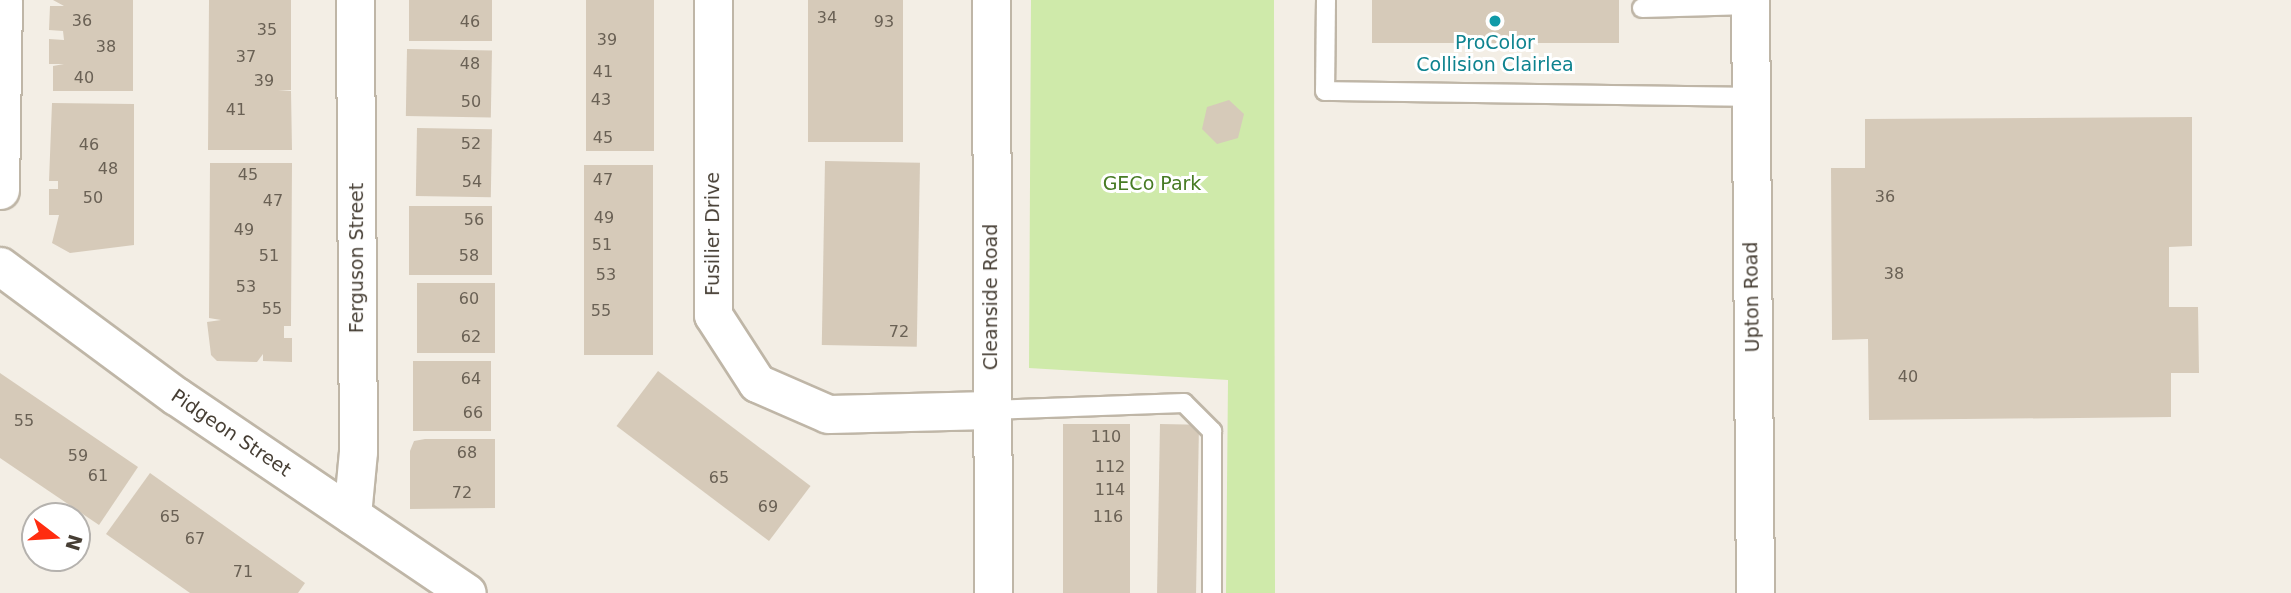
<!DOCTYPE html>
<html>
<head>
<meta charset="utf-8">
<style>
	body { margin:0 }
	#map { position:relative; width:2291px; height:593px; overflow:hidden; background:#f3eee5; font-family:"DejaVu Sans",sans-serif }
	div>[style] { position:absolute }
	.green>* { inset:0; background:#cfeaaa }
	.building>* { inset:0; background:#d6cab9; transform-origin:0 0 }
	.roads { filter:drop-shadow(2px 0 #bfb6a7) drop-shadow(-2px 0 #bfb6a7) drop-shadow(0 2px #bfb6a7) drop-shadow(0 -2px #bfb6a7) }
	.lane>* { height:18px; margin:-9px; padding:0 9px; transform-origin:9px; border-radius:9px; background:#fff }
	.street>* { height:37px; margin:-18.5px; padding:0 18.5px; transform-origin:18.5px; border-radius:18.5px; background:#fff }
	.dots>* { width:19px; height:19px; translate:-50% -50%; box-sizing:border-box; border:4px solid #fff; border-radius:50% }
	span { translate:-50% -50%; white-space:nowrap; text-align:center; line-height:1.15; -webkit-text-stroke:6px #fff; paint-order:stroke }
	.number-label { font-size:16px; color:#6a6155 }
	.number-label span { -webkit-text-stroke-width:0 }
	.culture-label { font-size:19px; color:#0d838f }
	.park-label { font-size:19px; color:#477b24 }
	.street-label { font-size:19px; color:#463e34 }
	.north { position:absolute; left:21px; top:502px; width:70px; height:70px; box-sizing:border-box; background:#fff; border:2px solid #b5b2ae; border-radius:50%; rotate:107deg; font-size:19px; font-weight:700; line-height:28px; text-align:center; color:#463e34 }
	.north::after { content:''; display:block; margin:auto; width:24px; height:32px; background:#ff2d10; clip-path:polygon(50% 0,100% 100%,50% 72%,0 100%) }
</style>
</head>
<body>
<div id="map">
	<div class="green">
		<div style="clip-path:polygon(1031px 0,1274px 0,1275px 593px,1226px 593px,1228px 380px,1029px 368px)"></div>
	</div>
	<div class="building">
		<div style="clip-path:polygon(53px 0,133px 0,133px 91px,53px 91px,53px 66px,64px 64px,49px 64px,49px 39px,64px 40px,63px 31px,49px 30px,50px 6px,64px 6px)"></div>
		<div style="clip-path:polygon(209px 0,291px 0,291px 90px,278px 90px,291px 91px,292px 150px,208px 150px)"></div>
		<div style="left:409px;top:0;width:83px;height:41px"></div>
		<div style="left:586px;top:0;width:68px;height:151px"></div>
		<div style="left:808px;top:0;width:95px;height:142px"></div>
		<div style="left:1372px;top:0;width:247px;height:43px"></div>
		<div style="left:407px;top:49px;width:85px;height:67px;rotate:1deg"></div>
		<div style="clip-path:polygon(1229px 100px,1244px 114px,1238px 138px,1217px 144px,1202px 129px,1207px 107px)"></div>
		<div style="clip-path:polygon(52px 103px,134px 104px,134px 245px,70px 253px,52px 243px,59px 215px,49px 215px,49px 189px,58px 189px,58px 181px,49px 181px)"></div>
		<div style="clip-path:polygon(2192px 117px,2192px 246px,2169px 247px,2169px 307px,2198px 307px,2199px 373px,2171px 373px,2171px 417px,1869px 420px,1868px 339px,1832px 340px,1831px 168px,1865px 168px,1865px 119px)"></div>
		<div style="left:417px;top:128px;width:75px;height:68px;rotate:1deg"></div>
		<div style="left:825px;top:161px;width:95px;height:184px;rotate:1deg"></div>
		<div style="clip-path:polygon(210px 163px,292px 163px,291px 326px,284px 326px,284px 338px,292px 338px,292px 362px,263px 361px,263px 354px,257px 362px,217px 361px,211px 355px,207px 322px,221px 320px,209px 318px)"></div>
		<div style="left:653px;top:165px;width:190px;height:69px;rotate:90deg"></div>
		<div style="left:409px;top:206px;width:83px;height:69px"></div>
		<div style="left:495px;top:283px;width:70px;height:78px;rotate:90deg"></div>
		<div style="left:413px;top:361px;width:78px;height:70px"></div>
		<div style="left:658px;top:371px;width:191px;height:69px;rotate:37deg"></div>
		<div style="clip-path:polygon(0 373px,138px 467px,99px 525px,0 458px)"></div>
		<div style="left:1063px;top:424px;width:67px;height:169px"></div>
		<div style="left:1160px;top:424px;width:39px;height:169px;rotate:1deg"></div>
		<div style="clip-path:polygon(425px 439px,495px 439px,495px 508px,410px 509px,410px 451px,414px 441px)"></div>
		<div style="clip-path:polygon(150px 473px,305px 583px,298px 593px,190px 593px,106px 534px)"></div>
	</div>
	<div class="roads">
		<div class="lane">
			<div style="left:1326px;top:0;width:91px;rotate:90.6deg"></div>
			<div style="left:1325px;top:91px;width:425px;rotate:0.8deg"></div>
			<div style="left:1642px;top:8px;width:108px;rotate:-1.6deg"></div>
			<div style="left:990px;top:410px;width:194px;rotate:-2.1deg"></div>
			<div style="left:1184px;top:403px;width:40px;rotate:45deg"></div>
			<div style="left:1212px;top:431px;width:162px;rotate:90deg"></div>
		</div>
		<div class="street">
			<div style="left:713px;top:0;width:315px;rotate:90deg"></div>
			<div style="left:713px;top:315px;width:81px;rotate:57.1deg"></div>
			<div style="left:757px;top:383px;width:77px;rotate:23.6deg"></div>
			<div style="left:828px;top:414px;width:162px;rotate:-1.4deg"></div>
			<div style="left:991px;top:0;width:593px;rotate:89.81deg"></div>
			<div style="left:1750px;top:0;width:593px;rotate:89.52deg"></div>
			<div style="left:0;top:190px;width:190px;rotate:-89.1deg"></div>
			<div style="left:0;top:266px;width:219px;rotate:36.5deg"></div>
			<div style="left:176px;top:396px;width:351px;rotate:34.1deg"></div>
			<div style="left:352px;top:515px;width:63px;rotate:-84.6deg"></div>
			<div style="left:358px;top:452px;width:452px;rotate:-90.4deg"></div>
		</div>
	</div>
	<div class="dots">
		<div style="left:1495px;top:21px;background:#0f9aa8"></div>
	</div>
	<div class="number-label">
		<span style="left:827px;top:18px">34</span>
		<span style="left:82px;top:21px">36</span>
		<span style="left:470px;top:22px">46</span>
		<span style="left:884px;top:22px">93</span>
		<span style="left:267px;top:30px">35</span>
		<span style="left:607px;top:40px">39</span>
		<span style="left:106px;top:47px">38</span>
		<span style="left:246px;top:57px">37</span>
		<span style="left:470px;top:64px">48</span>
		<span style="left:603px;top:72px">41</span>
		<span style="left:84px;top:78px">40</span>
		<span style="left:264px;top:81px">39</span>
		<span style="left:601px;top:100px">43</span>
		<span style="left:471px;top:102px">50</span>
		<span style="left:236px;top:110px">41</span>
		<span style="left:603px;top:138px">45</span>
		<span style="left:471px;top:144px">52</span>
		<span style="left:89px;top:145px">46</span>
		<span style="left:108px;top:169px">48</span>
		<span style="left:248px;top:175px">45</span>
		<span style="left:603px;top:180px">47</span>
		<span style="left:472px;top:182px">54</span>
		<span style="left:1885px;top:197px">36</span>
		<span style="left:93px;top:198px">50</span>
		<span style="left:273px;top:201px">47</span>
		<span style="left:604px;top:218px">49</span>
		<span style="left:474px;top:220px">56</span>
		<span style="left:244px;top:230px">49</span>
		<span style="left:602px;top:245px">51</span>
		<span style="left:269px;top:256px">51</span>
		<span style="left:469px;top:256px">58</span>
		<span style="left:1894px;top:274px">38</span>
		<span style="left:606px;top:275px">53</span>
		<span style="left:246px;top:287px">53</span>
		<span style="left:469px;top:299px">60</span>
		<span style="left:272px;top:309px">55</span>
		<span style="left:601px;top:311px">55</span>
		<span style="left:899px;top:332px">72</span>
		<span style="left:471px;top:337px">62</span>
		<span style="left:1908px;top:377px">40</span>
		<span style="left:471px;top:379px">64</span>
		<span style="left:473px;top:413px">66</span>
		<span style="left:24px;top:421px">55</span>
		<span style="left:1106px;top:437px">110</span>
		<span style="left:467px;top:453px">68</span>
		<span style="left:78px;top:456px">59</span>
		<span style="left:1110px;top:467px">112</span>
		<span style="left:98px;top:476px">61</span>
		<span style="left:719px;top:478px">65</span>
		<span style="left:1110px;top:490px">114</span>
		<span style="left:462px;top:493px">72</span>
		<span style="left:768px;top:507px">69</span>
		<span style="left:170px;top:517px">65</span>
		<span style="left:1108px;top:517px">116</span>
		<span style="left:195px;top:539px">67</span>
		<span style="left:243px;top:572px">71</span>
	</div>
	<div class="culture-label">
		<span style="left:1495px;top:54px">ProColor<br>Collision Clairlea</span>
	</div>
	<div class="park-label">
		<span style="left:1152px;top:184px">GECo Park</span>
	</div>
	<div class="street-label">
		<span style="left:713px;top:234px;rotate:-90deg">Fusilier Drive</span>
		<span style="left:357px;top:258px;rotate:-90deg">Ferguson Street</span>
		<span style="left:991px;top:297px;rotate:-90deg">Cleanside Road</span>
		<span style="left:1752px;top:297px;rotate:-91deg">Upton Road</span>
		<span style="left:231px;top:433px;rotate:34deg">Pidgeon Street</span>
	</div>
	<div class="north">N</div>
</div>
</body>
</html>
